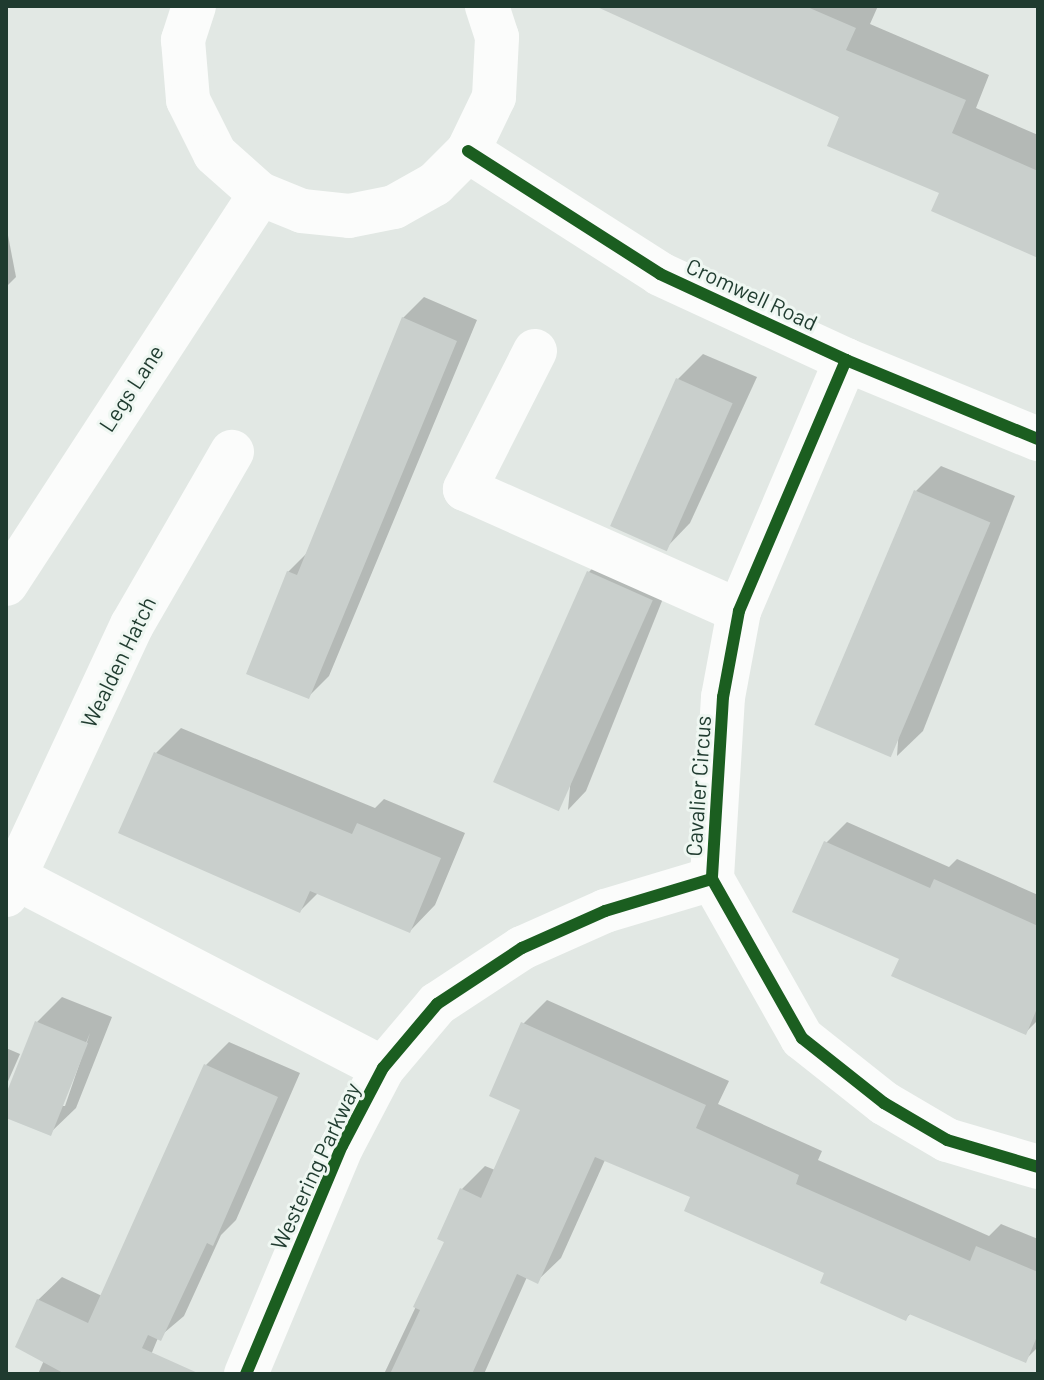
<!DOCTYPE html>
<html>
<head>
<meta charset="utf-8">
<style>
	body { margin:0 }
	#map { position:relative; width:1044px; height:1380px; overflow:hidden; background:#e2e8e4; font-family:Barlow,sans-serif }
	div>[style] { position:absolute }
	.shadow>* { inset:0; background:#0003 }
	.building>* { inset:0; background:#c9cfcc; transform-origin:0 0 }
	.minor>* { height:44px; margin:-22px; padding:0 22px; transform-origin:22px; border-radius:22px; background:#fbfcfb }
	.cycleway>* { height:12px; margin:-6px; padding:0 6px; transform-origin:6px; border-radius:6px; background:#1b5e20 }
	span { translate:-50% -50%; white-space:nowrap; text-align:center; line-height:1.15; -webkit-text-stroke:6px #eff7f2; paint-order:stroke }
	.street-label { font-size:22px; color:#1f3b2f }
	.frame { position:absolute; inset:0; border:8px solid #1f3b2f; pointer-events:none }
</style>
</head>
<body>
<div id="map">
	<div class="shadow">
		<div style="clip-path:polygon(689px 6px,878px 6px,870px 24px,989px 75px,976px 108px,1038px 135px,1038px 256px,941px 192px)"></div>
		<div style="clip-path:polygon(6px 225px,16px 277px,6px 287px)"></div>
		<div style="clip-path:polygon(424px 297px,477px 320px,329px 676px,308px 697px,288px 572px,308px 552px,403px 318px)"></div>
		<div style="clip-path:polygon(703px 354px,757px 377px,690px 523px,665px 549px,613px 525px,678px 379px)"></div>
		<div style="clip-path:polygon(941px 466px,1015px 496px,923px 731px,897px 756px,916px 491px)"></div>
		<div style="clip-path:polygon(607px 553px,670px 581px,586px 791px,568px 810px,589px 572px)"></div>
		<div style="clip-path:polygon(181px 728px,375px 808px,384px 799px,465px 833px,435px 905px,410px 931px,318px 893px,300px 911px,156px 753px)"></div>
		<div style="clip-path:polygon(847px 822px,949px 867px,957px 859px,1038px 895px,1038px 1020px,1025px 1033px,901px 958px,826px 843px)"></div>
		<div style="clip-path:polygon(evenodd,62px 997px,112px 1017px,76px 1108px,50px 1133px,6px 1116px,6px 1099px,37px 1022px,62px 997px,90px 1033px,65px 1106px,61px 1106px,90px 1033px)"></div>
		<div style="clip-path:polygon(547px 1000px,729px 1081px,718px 1104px,822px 1151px,818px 1160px,989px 1236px,1001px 1224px,1038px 1239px,1038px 1347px,1025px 1360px,911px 1313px,906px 1318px,692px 1196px,605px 1160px,561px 1258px,537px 1281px,527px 1277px,484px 1374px,384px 1374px,447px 1241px,462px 1189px,485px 1166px,495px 1170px,522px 1109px,523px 1024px)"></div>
		<div style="clip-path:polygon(229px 1042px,300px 1073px,236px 1220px,221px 1235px,184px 1316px,158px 1338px,143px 1374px,38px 1374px,45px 1358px,38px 1300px,62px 1277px,102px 1296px,206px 1065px)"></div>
		<div style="clip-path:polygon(6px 1048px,20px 1054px,6px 1086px)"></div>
	</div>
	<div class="building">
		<div style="clip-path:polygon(595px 6px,805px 6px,856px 28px,846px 50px,966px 100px,952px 133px,1038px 171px,1038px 258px,931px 211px,939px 193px,827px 146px,839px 117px)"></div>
		<div style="clip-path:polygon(402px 317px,457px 341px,309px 699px,246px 674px,287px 571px,297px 575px)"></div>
		<div style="left:676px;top:378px;width:62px;height:162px;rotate:24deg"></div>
		<div style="left:914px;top:490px;width:83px;height:255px;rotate:23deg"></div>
		<div style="left:587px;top:571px;width:72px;height:231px;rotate:24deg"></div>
		<div style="clip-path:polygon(154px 752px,352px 834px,357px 823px,441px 858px,410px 933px,310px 891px,300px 913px,118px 833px)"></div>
		<div style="clip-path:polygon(824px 841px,930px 888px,934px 879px,1038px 926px,1038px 1006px,1026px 1035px,891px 976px,899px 959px,792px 912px)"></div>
		<div style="clip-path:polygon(35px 1021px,88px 1043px,51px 1136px,6px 1118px,6px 1094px)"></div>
		<div style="clip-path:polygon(521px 1022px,706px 1105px,696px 1128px,799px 1175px,796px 1184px,970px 1261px,976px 1246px,1038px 1272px,1038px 1334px,1026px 1363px,909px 1314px,906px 1321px,820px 1283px,824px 1273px,684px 1211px,690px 1197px,595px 1157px,538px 1284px,517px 1274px,472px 1374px,390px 1374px,420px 1310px,413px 1307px,444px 1242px,437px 1239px,460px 1188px,481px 1198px,520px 1110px,489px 1096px)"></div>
		<div style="clip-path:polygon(204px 1064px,278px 1097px,213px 1246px,207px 1243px,161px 1341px,148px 1335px,142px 1348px,200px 1374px,65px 1374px,15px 1347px,37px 1299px,88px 1323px)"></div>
	</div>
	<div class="minor">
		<div style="left:194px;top:6px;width:36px;rotate:108deg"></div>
		<div style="left:183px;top:40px;width:60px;rotate:85.2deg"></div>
		<div style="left:188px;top:100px;width:60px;rotate:63.4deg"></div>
		<div style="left:215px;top:154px;width:60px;rotate:41.6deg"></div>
		<div style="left:260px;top:194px;width:45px;rotate:22deg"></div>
		<div style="left:302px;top:211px;width:47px;rotate:6.1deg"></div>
		<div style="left:349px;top:216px;width:46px;rotate:-11.3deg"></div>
		<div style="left:394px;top:207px;width:47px;rotate:-29.3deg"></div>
		<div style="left:435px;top:184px;width:47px;rotate:-45deg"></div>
		<div style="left:468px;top:151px;width:60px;rotate:-64.3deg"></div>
		<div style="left:494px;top:97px;width:60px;rotate:-87.1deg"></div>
		<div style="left:497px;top:37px;width:33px;rotate:-108deg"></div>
		<div style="left:468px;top:151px;width:228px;rotate:32.6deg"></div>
		<div style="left:660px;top:274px;width:205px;rotate:24.8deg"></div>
		<div style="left:846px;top:360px;width:208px;rotate:22.4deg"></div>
		<div style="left:535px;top:351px;width:155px;rotate:116.9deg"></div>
		<div style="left:465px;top:489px;width:300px;rotate:24deg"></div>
		<div style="left:846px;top:360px;width:273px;rotate:113.1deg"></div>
		<div style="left:739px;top:611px;width:87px;rotate:100.5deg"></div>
		<div style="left:723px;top:697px;width:182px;rotate:93.5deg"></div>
		<div style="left:712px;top:879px;width:183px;rotate:60.5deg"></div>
		<div style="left:802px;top:1038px;width:105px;rotate:38.4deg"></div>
		<div style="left:884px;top:1103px;width:73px;rotate:30.4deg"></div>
		<div style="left:947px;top:1140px;width:95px;rotate:16.5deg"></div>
		<div style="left:6px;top:584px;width:465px;rotate:-56.9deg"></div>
		<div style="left:16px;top:878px;width:413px;rotate:27.4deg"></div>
		<div style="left:6px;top:895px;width:298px;rotate:-65deg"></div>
		<div style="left:132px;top:625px;width:200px;rotate:-60deg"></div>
		<div style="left:246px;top:1374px;width:247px;rotate:-67.2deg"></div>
		<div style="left:342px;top:1146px;width:88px;rotate:-62.3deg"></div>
		<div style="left:383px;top:1068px;width:84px;rotate:-49.8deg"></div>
		<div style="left:437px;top:1004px;width:102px;rotate:-33.4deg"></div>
		<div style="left:522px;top:948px;width:91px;rotate:-24deg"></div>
		<div style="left:605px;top:911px;width:112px;rotate:-16.7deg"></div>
	</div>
	<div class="cycleway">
		<div style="left:468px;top:151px;width:228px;rotate:32.6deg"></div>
		<div style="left:660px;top:274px;width:205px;rotate:24.8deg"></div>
		<div style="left:846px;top:360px;width:208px;rotate:22.4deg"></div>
		<div style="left:846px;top:360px;width:273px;rotate:113.1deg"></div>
		<div style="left:739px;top:611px;width:87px;rotate:100.5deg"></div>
		<div style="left:723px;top:697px;width:182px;rotate:93.5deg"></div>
		<div style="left:712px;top:879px;width:183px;rotate:60.5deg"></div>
		<div style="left:802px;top:1038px;width:105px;rotate:38.4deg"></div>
		<div style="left:884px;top:1103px;width:73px;rotate:30.4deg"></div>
		<div style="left:947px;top:1140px;width:95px;rotate:16.5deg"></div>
		<div style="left:246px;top:1374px;width:247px;rotate:-67.2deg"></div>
		<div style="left:342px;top:1146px;width:88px;rotate:-62.3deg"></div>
		<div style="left:383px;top:1068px;width:84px;rotate:-49.8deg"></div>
		<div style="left:437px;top:1004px;width:102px;rotate:-33.4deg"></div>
		<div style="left:522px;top:948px;width:91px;rotate:-24deg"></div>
		<div style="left:605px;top:911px;width:112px;rotate:-16.7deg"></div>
	</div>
	<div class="street-label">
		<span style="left:752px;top:294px;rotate:25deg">Cromwell Road</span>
		<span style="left:131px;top:388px;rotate:-57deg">Legs Lane</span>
		<span style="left:118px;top:662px;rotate:-64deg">Wealden Hatch</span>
		<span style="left:698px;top:786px;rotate:-86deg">Cavalier Circus</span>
		<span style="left:315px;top:1166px;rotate:-65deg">Westering Parkway</span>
	</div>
	<div class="frame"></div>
</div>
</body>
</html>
